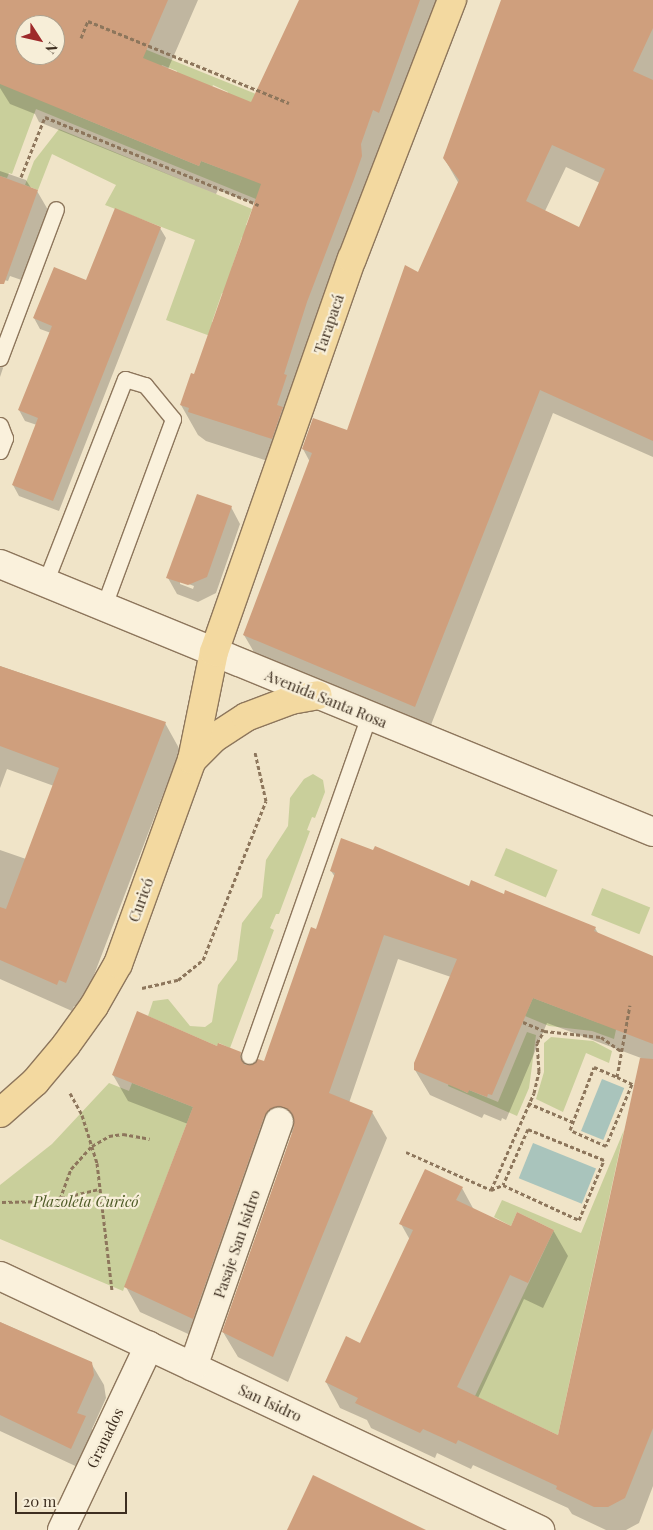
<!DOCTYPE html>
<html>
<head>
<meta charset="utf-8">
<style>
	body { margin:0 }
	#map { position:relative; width:653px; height:1530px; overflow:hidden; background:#f0e4c8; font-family:"Playfair Display",serif }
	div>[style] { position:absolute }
	.green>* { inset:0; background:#c9cf9b; transform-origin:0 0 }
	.water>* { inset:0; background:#a9c4bc; transform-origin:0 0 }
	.shadow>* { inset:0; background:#0003 }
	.building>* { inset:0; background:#cf9f7d }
	.path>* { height:3px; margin-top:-1.5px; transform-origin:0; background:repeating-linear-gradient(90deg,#8d765c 0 4px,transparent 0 6.5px) }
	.roads { filter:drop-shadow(1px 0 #8d765c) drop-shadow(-1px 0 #8d765c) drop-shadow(0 1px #8d765c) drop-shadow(0 -1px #8d765c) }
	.lane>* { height:15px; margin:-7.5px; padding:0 7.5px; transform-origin:7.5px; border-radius:7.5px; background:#faf1dc }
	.street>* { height:28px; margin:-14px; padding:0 14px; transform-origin:14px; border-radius:14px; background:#faf1dc }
	.secondary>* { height:28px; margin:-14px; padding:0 14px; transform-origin:14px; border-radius:14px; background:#faf1dc }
	.primary>* { height:28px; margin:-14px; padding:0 14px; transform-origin:14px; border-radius:14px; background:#f3d9a0 }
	span { translate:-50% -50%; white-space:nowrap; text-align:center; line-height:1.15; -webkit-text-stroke:4.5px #f7eed8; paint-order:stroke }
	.street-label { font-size:15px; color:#3d2e20 }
	.park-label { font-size:15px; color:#4d5a26; font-style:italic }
	.north { position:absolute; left:15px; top:15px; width:50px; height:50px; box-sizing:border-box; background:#f7eed8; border:1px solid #ada18e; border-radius:50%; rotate:125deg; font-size:14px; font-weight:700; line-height:20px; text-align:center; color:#3d2e20 }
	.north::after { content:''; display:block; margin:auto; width:18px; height:22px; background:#9e2a2b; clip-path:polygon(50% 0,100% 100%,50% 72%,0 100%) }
	.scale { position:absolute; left:15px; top:1492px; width:112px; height:22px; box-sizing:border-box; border:2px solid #3d2e20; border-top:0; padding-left:6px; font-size:15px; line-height:18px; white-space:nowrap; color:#3d2e20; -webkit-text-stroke:4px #f7eed8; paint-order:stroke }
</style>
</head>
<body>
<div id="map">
	<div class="green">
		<div style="clip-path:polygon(105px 33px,288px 107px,287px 110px,227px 97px,228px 92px,213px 85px,210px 91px,176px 76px,177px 71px,162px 65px,159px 70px)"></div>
		<div style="clip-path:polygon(0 78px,73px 114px,199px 166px,201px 161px,233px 173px,237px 164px,265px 174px,261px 201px,36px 109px,12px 174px,9px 173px,7px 178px,0 176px)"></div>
		<div style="clip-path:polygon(59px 129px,252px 209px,246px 225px,252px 227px,247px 239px,242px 237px,232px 267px,237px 269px,228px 294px,222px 293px,212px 322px,217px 324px,213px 337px,166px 320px,195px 240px,105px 205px,116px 185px,52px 154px,38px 190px,25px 185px,34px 161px)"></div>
		<div style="clip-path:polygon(313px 774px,323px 780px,325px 792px,315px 818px,312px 817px,307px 830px,310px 831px,279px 914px,276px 914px,270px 928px,274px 930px,230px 1048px,219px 1043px,217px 1046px,148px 1016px,153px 1001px,168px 999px,190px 1026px,205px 1027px,212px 1022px,218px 985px,237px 960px,242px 923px,262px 897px,266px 860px,288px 826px,290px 798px,304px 779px)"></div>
		<div style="left:506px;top:848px;width:56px;height:30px;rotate:23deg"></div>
		<div style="left:602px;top:888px;width:52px;height:29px;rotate:22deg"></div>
		<div style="clip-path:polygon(533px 998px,599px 1023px,622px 1002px,614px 1039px,592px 1031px,549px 1026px,525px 1016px)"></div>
		<div style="clip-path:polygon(527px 1032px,536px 1035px,532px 1066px,529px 1088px,517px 1116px,448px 1086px,449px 1083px,467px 1093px,469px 1090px,498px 1102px)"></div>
		<div style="clip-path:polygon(551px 1037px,593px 1041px,612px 1051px,609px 1063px,586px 1053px,563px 1112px,536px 1099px,544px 1072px,544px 1043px)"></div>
		<div style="clip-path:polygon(109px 1083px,129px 1091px,132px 1083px,193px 1107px,123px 1291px,0 1239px,0 1185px,52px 1144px)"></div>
		<div style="clip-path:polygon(624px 1130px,581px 1328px,558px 1435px,475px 1396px,554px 1230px,517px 1212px,511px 1226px,494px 1217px,502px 1200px,581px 1233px)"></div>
	</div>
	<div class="water">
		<div style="left:602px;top:1079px;width:24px;height:56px;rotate:22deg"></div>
		<div style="left:533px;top:1143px;width:68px;height:38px;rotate:22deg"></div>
	</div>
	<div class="shadow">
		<div style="clip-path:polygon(evenodd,0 0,198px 0,168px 69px,252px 104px,300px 0,449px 0,289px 468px,206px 441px,198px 435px,181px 405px,195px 376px,255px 204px,218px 190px,216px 194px,39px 122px,35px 114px,10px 104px,0 88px,0 0,25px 25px,55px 25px,55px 55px,25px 55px,25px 25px)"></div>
		<div style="clip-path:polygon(evenodd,502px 0,653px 0,653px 457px,553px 413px,429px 730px,258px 659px,244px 635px,310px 462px,303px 449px,348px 432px,459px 184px,444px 158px,502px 0,566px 167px,600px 183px,579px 228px,545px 211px,566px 167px)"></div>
		<div style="clip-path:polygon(0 171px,26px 180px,31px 188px,37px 191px,55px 222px,33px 284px,10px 276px,8px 281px,0 279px)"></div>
		<div style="clip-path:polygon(160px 228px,166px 238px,59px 511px,19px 496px,13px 485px,37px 425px,25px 421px,19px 410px,51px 333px,40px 329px,34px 318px)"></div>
		<div style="clip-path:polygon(0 363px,3px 368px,0 377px)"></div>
		<div style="clip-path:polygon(evenodd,231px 507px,240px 524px,216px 593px,198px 602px,177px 594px,168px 578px,231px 507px,180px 581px,194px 586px,193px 589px,180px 584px,180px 581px)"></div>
		<div style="clip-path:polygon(0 666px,165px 723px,180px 750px,81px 1009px,74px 1006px,72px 1011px,0 979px,0 850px,26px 859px,54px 786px,7px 769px,0 788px)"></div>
		<div style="clip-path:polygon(331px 871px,469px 887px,595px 928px,599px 935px,653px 961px,653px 1486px,639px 1523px,626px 1530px,606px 1530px,572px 1514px,568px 1508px,473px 1465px,471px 1469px,437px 1453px,435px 1458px,371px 1428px,367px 1420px,340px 1408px,326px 1382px,361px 1344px,410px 1240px,401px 1224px,462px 1188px,474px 1210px,511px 1227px,553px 1230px,568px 1256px,543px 1308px,524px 1299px,478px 1398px,559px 1437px,641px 1058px,547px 1023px,506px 1120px,502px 1118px,501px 1121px,484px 1114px,482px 1118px,430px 1095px,415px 1070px,451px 977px,398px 959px,349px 1103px,372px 1112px,387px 1138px,288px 1382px,238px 1357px,223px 1332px,293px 1132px,278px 1142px,208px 1343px,140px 1312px,126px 1287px,188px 1124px,128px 1101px,113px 1075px,218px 1048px,240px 1053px,247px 1066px,265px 1063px,316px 931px,335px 877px)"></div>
		<div style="clip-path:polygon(0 1322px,91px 1363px,104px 1385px,106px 1398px,92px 1429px,98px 1439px,84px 1470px,0 1431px)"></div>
	</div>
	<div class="building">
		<div style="clip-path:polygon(evenodd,0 0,168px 0,143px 58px,251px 102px,299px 0,420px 0,379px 113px,373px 110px,361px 144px,362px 156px,354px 179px,307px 302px,284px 374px,287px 375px,277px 405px,283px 407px,272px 439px,188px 412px,189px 408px,180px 405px,191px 373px,194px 374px,261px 184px,201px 161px,199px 166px,0 84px,0 0,25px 25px,55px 25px,55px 55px,25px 55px,25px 25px)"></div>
		<div style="clip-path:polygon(evenodd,501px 0,653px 0,653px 28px,633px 71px,653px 80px,653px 441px,540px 390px,415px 707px,243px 635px,312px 453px,302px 449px,313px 418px,347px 430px,405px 265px,418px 272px,459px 180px,443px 158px,501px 0,552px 145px,605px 169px,579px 227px,526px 201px,552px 145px)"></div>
		<div style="clip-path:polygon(0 176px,38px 190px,4px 284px,0 284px)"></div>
		<div style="clip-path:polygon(115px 208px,161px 227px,53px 501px,12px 485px,38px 418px,18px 410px,52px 326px,33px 318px,54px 267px,86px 280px)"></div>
		<div style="clip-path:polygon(197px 494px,232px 506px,207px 577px,188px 585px,166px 578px)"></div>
		<div style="clip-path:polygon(0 666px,166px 722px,66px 983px,59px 980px,57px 985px,0 960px,0 907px,6px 909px,59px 768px,0 746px)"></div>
		<div style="clip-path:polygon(341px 838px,373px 850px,375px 846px,469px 886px,471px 880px,504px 894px,505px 890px,596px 927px,594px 931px,653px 956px,653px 1044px,533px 998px,492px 1095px,488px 1094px,487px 1097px,469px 1090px,468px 1093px,414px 1070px,414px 1063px,457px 959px,384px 935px,329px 1093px,373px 1111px,273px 1357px,222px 1332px,294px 1127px,291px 1112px,277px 1107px,264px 1117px,193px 1319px,124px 1287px,193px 1107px,112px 1075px,137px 1011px,217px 1046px,218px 1043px,241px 1052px,240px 1058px,245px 1065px,251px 1065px,258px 1059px,264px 1061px,311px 927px,316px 929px,335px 873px,330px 871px)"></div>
		<div style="clip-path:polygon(640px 1058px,653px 1059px,653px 1428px,625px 1498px,608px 1507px,594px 1507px,556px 1489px,557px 1486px,458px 1440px,456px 1444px,423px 1429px,420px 1433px,355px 1403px,358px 1398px,325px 1382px,346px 1336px,360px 1343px,413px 1230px,399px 1224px,425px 1169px,463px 1187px,456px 1200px,511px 1226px,517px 1212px,554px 1230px,528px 1283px,510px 1275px,457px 1387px,558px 1435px)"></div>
		<div style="clip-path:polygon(0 1322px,92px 1362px,94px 1375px,77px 1413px,86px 1416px,71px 1449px,0 1415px)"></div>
		<div style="clip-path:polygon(313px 1475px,426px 1530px,287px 1530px)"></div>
	</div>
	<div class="path">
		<div style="left:81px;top:38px;width:18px;rotate:-68deg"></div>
		<div style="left:88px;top:21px;width:217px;rotate:22.2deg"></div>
		<div style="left:21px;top:177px;width:65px;rotate:-68.2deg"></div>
		<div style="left:45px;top:117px;width:231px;rotate:22.4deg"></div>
		<div style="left:142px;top:988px;width:37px;rotate:-13deg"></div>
		<div style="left:178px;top:980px;width:32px;rotate:-39deg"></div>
		<div style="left:203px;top:960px;width:171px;rotate:-68.4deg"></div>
		<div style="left:266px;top:801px;width:50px;rotate:-102.7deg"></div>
		<div style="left:523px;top:1022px;width:23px;rotate:23deg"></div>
		<div style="left:544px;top:1031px;width:57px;rotate:6deg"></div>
		<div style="left:601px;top:1037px;width:24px;rotate:35deg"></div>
		<div style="left:617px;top:1077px;width:17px;rotate:25deg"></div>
		<div style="left:632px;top:1084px;width:67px;rotate:112.8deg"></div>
		<div style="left:606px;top:1146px;width:39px;rotate:-156deg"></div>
		<div style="left:570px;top:1130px;width:67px;rotate:-69.1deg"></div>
		<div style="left:594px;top:1067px;width:25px;rotate:23deg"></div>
		<div style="left:617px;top:1077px;width:73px;rotate:-79.8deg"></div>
		<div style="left:70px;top:1093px;width:25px;rotate:61deg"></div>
		<div style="left:82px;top:1115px;width:50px;rotate:72.6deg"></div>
		<div style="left:97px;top:1163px;width:129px;rotate:83.3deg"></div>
		<div style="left:528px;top:1103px;width:49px;rotate:22.9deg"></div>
		<div style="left:406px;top:1152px;width:93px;rotate:24.1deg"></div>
		<div style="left:491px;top:1190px;width:106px;rotate:-66.1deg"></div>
		<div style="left:534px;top:1093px;width:23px;rotate:-77deg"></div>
		<div style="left:539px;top:1071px;width:28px;rotate:-94deg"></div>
		<div style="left:537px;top:1043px;width:14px;rotate:-60deg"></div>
		<div style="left:491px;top:1190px;width:13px;rotate:-23deg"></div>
		<div style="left:503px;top:1185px;width:84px;rotate:24.7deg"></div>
		<div style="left:579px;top:1220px;width:65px;rotate:-67.4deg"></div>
		<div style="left:604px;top:1160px;width:82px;rotate:-157.8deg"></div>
		<div style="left:528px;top:1129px;width:61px;rotate:114.1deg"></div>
		<div style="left:60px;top:1199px;width:32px;rotate:-70deg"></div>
		<div style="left:71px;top:1169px;width:31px;rotate:-48deg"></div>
		<div style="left:92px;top:1146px;width:20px;rotate:-30deg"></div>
		<div style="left:109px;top:1136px;width:14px;rotate:-8deg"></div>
		<div style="left:123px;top:1134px;width:27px;rotate:10deg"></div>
		<div style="left:2px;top:1202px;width:47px;rotate:-1.2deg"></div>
		<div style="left:49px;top:1201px;width:51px;rotate:-13.5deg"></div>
	</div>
	<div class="roads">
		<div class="lane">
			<div style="left:0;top:358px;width:159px;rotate:-69.4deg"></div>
			<div style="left:0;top:425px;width:14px;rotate:69deg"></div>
			<div style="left:5px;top:438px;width:14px;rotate:111deg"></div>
			<div style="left:45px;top:583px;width:219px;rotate:-68.6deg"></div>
			<div style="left:125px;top:379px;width:21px;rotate:17deg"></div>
			<div style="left:145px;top:385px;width:44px;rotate:50.5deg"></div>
			<div style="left:173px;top:419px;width:199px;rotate:110.3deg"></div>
			<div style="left:249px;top:1056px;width:361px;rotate:-70.6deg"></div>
		</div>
		<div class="street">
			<div style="left:0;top:1276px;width:597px;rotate:25.19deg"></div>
			<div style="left:193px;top:1367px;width:260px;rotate:-70.7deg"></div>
			<div style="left:62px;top:1530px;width:204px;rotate:-64.7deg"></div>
		</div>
		<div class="secondary">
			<div style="left:0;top:564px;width:706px;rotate:22.31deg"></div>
		</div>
		<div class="primary">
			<div style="left:192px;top:760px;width:31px;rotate:-45deg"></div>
			<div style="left:214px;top:738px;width:38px;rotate:-33deg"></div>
			<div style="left:246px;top:717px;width:48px;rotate:-20.7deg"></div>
			<div style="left:291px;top:700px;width:27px;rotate:-10deg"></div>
			<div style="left:0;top:1113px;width:47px;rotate:-41.5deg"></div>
			<div style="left:35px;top:1082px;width:48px;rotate:-50deg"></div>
			<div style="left:66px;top:1045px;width:48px;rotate:-54.3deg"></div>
			<div style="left:94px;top:1006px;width:48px;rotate:-60.3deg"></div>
			<div style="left:118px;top:964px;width:217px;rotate:-70.1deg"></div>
			<div style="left:192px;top:760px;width:110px;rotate:-78.5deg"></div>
			<div style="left:214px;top:652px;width:417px;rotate:-70.7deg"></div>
			<div style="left:352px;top:259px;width:278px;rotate:-68.9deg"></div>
		</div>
	</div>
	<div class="street-label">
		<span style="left:329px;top:324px;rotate:-71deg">Tarapacá</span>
		<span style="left:326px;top:699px;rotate:22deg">Avenida Santa Rosa</span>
		<span style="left:141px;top:900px;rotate:-70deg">Curicó</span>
		<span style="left:237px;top:1244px;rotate:-71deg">Pasaje San Isidro</span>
		<span style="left:270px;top:1403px;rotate:25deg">San Isidro</span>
		<span style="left:105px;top:1438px;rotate:-64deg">Granados</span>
	</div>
	<div class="park-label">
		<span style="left:86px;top:1202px">Plazoleta Curicó</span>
	</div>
	<div class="north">N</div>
	<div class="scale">20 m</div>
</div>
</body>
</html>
